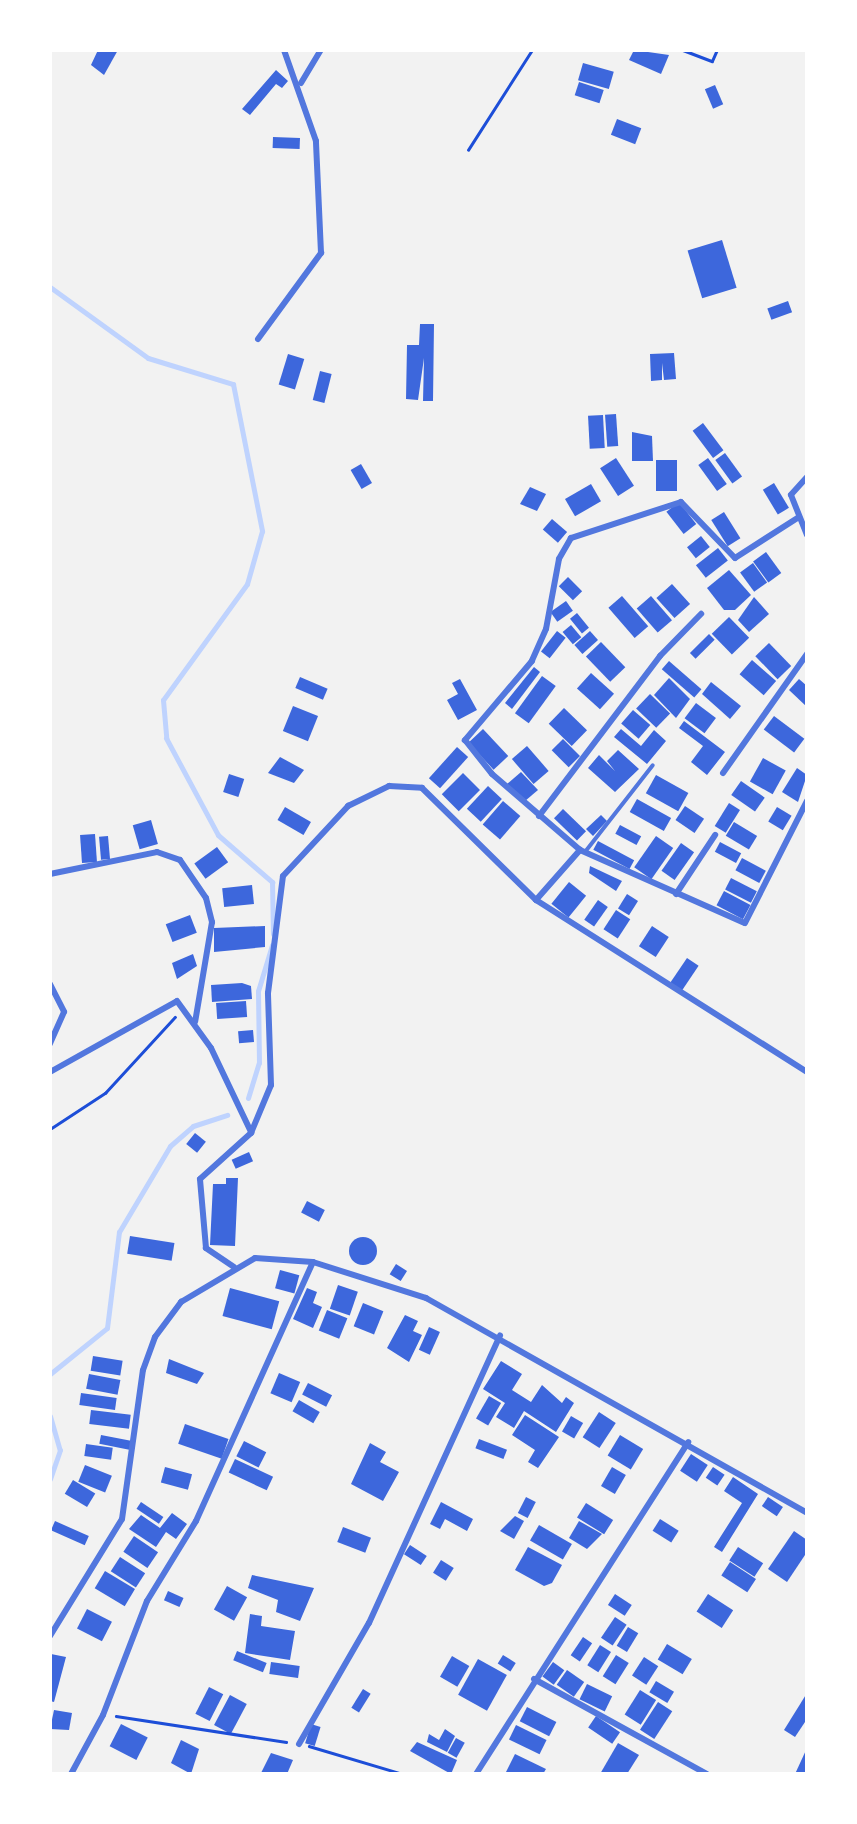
<!DOCTYPE html>
<html>
<head>
<meta charset="utf-8">
<style>
	body { margin:0 }
	#map { position:relative; width:857px; height:1824px; overflow:hidden; background:#f2f2f2; font-family:Merriweather,serif }
	div>[style] { position:absolute }
	.stream>* { height:5px; margin:-2.5px; padding:0 2.5px; transform-origin:2.5px; border-radius:2.5px; background:#bfd3fe }
	.building>* { inset:0; background:#3d67dc; transform-origin:0 0 }
	.round { border-radius:50% }
	.path>* { height:2.5px; margin:-1.25px; padding:0 1.25px; transform-origin:1.25px; border-radius:1.25px; background:#1d4ed8 }
	.service>* { height:4px; margin:-2px; padding:0 2px; transform-origin:2px; border-radius:2px; background:#5277de }
	.minor>* { height:6px; margin:-3px; padding:0 3px; transform-origin:3px; border-radius:3px; background:#5277de }
	span { translate:-50% -50%; white-space:nowrap; text-align:center; line-height:1.15; -webkit-text-stroke:10px #fff; paint-order:stroke }
	.frame { position:absolute; inset:0; border:52px solid #fff; pointer-events:none }
</style>
</head>
<body>
<div id="map">
	<div class="stream">
		<div style="left:50px;top:287px;width:121px;rotate:35.9deg"></div>
		<div style="left:148px;top:358px;width:89px;rotate:17deg"></div>
		<div style="left:233px;top:384px;width:150px;rotate:78.8deg"></div>
		<div style="left:262px;top:531px;width:55px;rotate:105.8deg"></div>
		<div style="left:247px;top:584px;width:143px;rotate:125.9deg"></div>
		<div style="left:163px;top:700px;width:38px;rotate:85deg"></div>
		<div style="left:166px;top:738px;width:110px;rotate:61.8deg"></div>
		<div style="left:218px;top:835px;width:72px;rotate:41deg"></div>
		<div style="left:272px;top:882px;width:52px;rotate:88.9deg"></div>
		<div style="left:248px;top:1098px;width:37px;rotate:-73deg"></div>
		<div style="left:259px;top:1063px;width:72px;rotate:-90.8deg"></div>
		<div style="left:258px;top:991px;width:48px;rotate:-73.1deg"></div>
		<div style="left:50px;top:1374px;width:73px;rotate:-38.9deg"></div>
		<div style="left:107px;top:1328px;width:97px;rotate:-82.9deg"></div>
		<div style="left:119px;top:1232px;width:100px;rotate:-59.3deg"></div>
		<div style="left:170px;top:1146px;width:30px;rotate:-41deg"></div>
		<div style="left:193px;top:1126px;width:36px;rotate:-18deg"></div>
		<div style="left:50px;top:1416px;width:35px;rotate:74deg"></div>
		<div style="left:60px;top:1450px;width:31px;rotate:109deg"></div>
	</div>
	<div class="building">
		<div style="clip-path:polygon(98px 50px,118px 50px,104px 75px,91px 65px)"></div>
		<div style="clip-path:polygon(634px 50px,669px 55px,661px 74px,629px 60px)"></div>
		<div style="left:583px;top:63px;width:32px;height:18px;rotate:16deg"></div>
		<div style="clip-path:polygon(276px 70px,288px 81px,282px 88px,276px 84px,250px 115px,242px 109px)"></div>
		<div style="left:579px;top:82px;width:26px;height:14px;rotate:18deg"></div>
		<div style="left:715px;top:85px;width:21px;height:11px;rotate:67deg"></div>
		<div style="left:617px;top:119px;width:26px;height:17px;rotate:21deg"></div>
		<div style="left:273px;top:137px;width:27px;height:11px;rotate:2deg"></div>
		<div style="left:722px;top:240px;width:50px;height:36px;rotate:73deg"></div>
		<div style="left:788px;top:301px;width:12px;height:22px;rotate:70deg"></div>
		<div style="clip-path:polygon(420px 324px,434px 324px,433px 401px,423px 401px,424px 358px,418px 400px,406px 399px,407px 345px,419px 345px)"></div>
		<div style="clip-path:polygon(674px 353px,676px 379px,664px 380px,662px 363px,662px 380px,651px 381px,650px 354px)"></div>
		<div style="left:288px;top:354px;width:17px;height:32px;rotate:17deg"></div>
		<div style="left:320px;top:371px;width:12px;height:30px;rotate:14deg"></div>
		<div style="left:616px;top:414px;width:32px;height:11px;rotate:86deg"></div>
		<div style="left:603px;top:415px;width:33px;height:15px;rotate:87deg"></div>
		<div style="left:703px;top:423px;width:34px;height:13px;rotate:53deg"></div>
		<div style="clip-path:polygon(632px 432px,652px 436px,653px 461px,632px 461px)"></div>
		<div style="left:725px;top:453px;width:29px;height:12px;rotate:54deg"></div>
		<div style="left:616px;top:458px;width:33px;height:19px;rotate:57deg"></div>
		<div style="left:708px;top:458px;width:32px;height:12px;rotate:54deg"></div>
		<div style="left:656px;top:460px;width:21px;height:31px"></div>
		<div style="left:361px;top:464px;width:22px;height:12px;rotate:60deg"></div>
		<div style="left:774px;top:483px;width:29px;height:13px;rotate:59deg"></div>
		<div style="left:591px;top:484px;width:20px;height:30px;rotate:60deg"></div>
		<div style="clip-path:polygon(530px 487px,546px 494px,537px 511px,520px 504px)"></div>
		<div style="left:679px;top:502px;width:28px;height:16px;rotate:52deg"></div>
		<div style="left:724px;top:512px;width:31px;height:15px;rotate:58deg"></div>
		<div style="left:552px;top:519px;width:20px;height:14px;rotate:41deg"></div>
		<div style="left:701px;top:536px;width:14px;height:18px;rotate:51deg"></div>
		<div style="left:718px;top:548px;width:16px;height:28px;rotate:52deg"></div>
		<div style="left:766px;top:552px;width:26px;height:16px;rotate:54deg"></div>
		<div style="left:753px;top:563px;width:24px;height:16px;rotate:54deg"></div>
		<div style="clip-path:polygon(729px 570px,751px 595px,735px 610px,724px 610px,707px 588px)"></div>
		<div style="left:568px;top:577px;width:20px;height:13px;rotate:45deg"></div>
		<div style="left:672px;top:584px;width:27px;height:21px;rotate:48deg"></div>
		<div style="left:622px;top:596px;width:40px;height:18px;rotate:49deg"></div>
		<div style="left:651px;top:596px;width:32px;height:19px;rotate:49deg"></div>
		<div style="clip-path:polygon(754px 597px,769px 614px,749px 632px,738px 620px)"></div>
		<div style="left:566px;top:601px;width:12px;height:19px;rotate:55deg"></div>
		<div style="left:577px;top:613px;width:19px;height:9px;rotate:51deg"></div>
		<div style="left:729px;top:617px;width:29px;height:24px;rotate:46deg"></div>
		<div style="left:571px;top:625px;width:16px;height:11px;rotate:50deg"></div>
		<div style="left:557px;top:631px;width:11px;height:26px;rotate:38deg"></div>
		<div style="left:590px;top:631px;width:12px;height:21px;rotate:48deg"></div>
		<div style="left:709px;top:634px;width:8px;height:27px;rotate:45deg"></div>
		<div style="left:601px;top:642px;width:35px;height:21px;rotate:46deg"></div>
		<div style="left:769px;top:643px;width:32px;height:19px;rotate:46deg"></div>
		<div style="left:752px;top:660px;width:32px;height:19px;rotate:41deg"></div>
		<div style="left:669px;top:661px;width:43px;height:11px;rotate:41deg"></div>
		<div style="clip-path:polygon(534px 667px,540px 672px,512px 709px,505px 703px)"></div>
		<div style="left:591px;top:673px;width:31px;height:21px;rotate:42deg"></div>
		<div style="left:542px;top:676px;width:17px;height:46px;rotate:36deg"></div>
		<div style="left:300px;top:677px;width:30px;height:12px;rotate:23deg"></div>
		<div style="clip-path:polygon(669px 678px,690px 699px,676px 718px,654px 695px)"></div>
		<div style="clip-path:polygon(460px 679px,477px 710px,458px 720px,447px 700px,458px 694px,452px 683px)"></div>
		<div style="clip-path:polygon(799px 679px,807px 686px,807px 707px,789px 690px)"></div>
		<div style="clip-path:polygon(711px 682px,741px 706px,730px 719px,702px 694px)"></div>
		<div style="left:650px;top:694px;width:28px;height:20px;rotate:44deg"></div>
		<div style="left:696px;top:703px;width:25px;height:19px;rotate:37deg"></div>
		<div style="left:293px;top:706px;width:27px;height:27px;rotate:22deg"></div>
		<div style="left:564px;top:708px;width:32px;height:22px;rotate:44deg"></div>
		<div style="left:633px;top:710px;width:23px;height:18px;rotate:41deg"></div>
		<div style="left:774px;top:716px;width:38px;height:17px;rotate:37deg"></div>
		<div style="clip-path:polygon(684px 721px,725px 752px,707px 775px,691px 762px,703px 746px,679px 728px)"></div>
		<div style="left:483px;top:729px;width:37px;height:20px;rotate:47deg"></div>
		<div style="clip-path:polygon(621px 729px,641px 746px,654px 730px,666px 741px,647px 764px,614px 737px)"></div>
		<div style="left:563px;top:739px;width:24px;height:16px;rotate:45deg"></div>
		<div style="left:527px;top:746px;width:33px;height:20px;rotate:49deg"></div>
		<div style="left:457px;top:747px;width:15px;height:42px;rotate:42deg"></div>
		<div style="clip-path:polygon(618px 750px,639px 769px,615px 792px,588px 768px,599px 755px,615px 771px,607px 761px)"></div>
		<div style="clip-path:polygon(280px 757px,304px 770px,294px 783px,268px 773px)"></div>
		<div style="left:763px;top:758px;width:26px;height:27px;rotate:29deg"></div>
		<div style="clip-path:polygon(797px 768px,807px 775px,798px 802px,782px 792px)"></div>
		<div style="clip-path:polygon(521px 772px,538px 790px,525px 801px,507px 784px)"></div>
		<div style="left:463px;top:773px;width:24px;height:30px;rotate:45deg"></div>
		<div style="left:229px;top:774px;width:16px;height:19px;rotate:18deg"></div>
		<div style="left:656px;top:775px;width:37px;height:21px;rotate:29deg"></div>
		<div style="left:741px;top:781px;width:29px;height:17px;rotate:35deg"></div>
		<div style="left:488px;top:786px;width:19px;height:31px;rotate:43deg"></div>
		<div style="left:637px;top:799px;width:39px;height:15px;rotate:29deg"></div>
		<div style="left:503px;top:801px;width:23px;height:31px;rotate:41deg"></div>
		<div style="left:729px;top:803px;width:13px;height:27px;rotate:32deg"></div>
		<div style="left:685px;top:806px;width:23px;height:17px;rotate:34deg"></div>
		<div style="left:285px;top:807px;width:30px;height:15px;rotate:30deg"></div>
		<div style="left:777px;top:807px;width:17px;height:17px;rotate:31deg"></div>
		<div style="left:563px;top:809px;width:32px;height:13px;rotate:44deg"></div>
		<div style="clip-path:polygon(601px 815px,607px 821px,593px 836px,586px 829px)"></div>
		<div style="left:151px;top:820px;width:25px;height:19px;rotate:74deg"></div>
		<div style="left:734px;top:822px;width:27px;height:16px;rotate:31deg"></div>
		<div style="left:620px;top:825px;width:24px;height:10px;rotate:28deg"></div>
		<div style="left:95px;top:834px;width:28px;height:15px;rotate:86deg"></div>
		<div style="left:108px;top:836px;width:23px;height:9px;rotate:85deg"></div>
		<div style="left:656px;top:836px;width:21px;height:38px;rotate:35deg"></div>
		<div style="left:598px;top:841px;width:41px;height:10px;rotate:28deg"></div>
		<div style="left:720px;top:842px;width:24px;height:11px;rotate:28deg"></div>
		<div style="left:681px;top:843px;width:16px;height:34px;rotate:35deg"></div>
		<div style="left:217px;top:847px;width:19px;height:28px;rotate:54deg"></div>
		<div style="left:742px;top:858px;width:27px;height:14px;rotate:28deg"></div>
		<div style="clip-path:polygon(590px 866px,622px 881px,616px 891px,589px 873px)"></div>
		<div style="left:731px;top:878px;width:29px;height:13px;rotate:27deg"></div>
		<div style="left:569px;top:882px;width:22px;height:28px;rotate:39deg"></div>
		<div style="left:252px;top:885px;width:19px;height:30px;rotate:84deg"></div>
		<div style="left:724px;top:891px;width:30px;height:16px;rotate:28deg"></div>
		<div style="left:627px;top:894px;width:13px;height:17px;rotate:32deg"></div>
		<div style="left:598px;top:900px;width:12px;height:24px;rotate:35deg"></div>
		<div style="left:616px;top:910px;width:17px;height:23px;rotate:33deg"></div>
		<div style="left:190px;top:915px;width:19px;height:26px;rotate:69deg"></div>
		<div style="clip-path:polygon(265px 926px,265px 947px,214px 952px,214px 928px)"></div>
		<div style="left:652px;top:926px;width:20px;height:24px;rotate:33deg"></div>
		<div style="clip-path:polygon(193px 954px,197px 966px,177px 979px,172px 963px)"></div>
		<div style="left:687px;top:958px;width:14px;height:30px;rotate:34deg"></div>
		<div style="clip-path:polygon(242px 983px,251px 986px,252px 999px,212px 1002px,211px 985px)"></div>
		<div style="left:246px;top:1001px;width:16px;height:30px;rotate:86deg"></div>
		<div style="left:253px;top:1030px;width:12px;height:15px;rotate:85deg"></div>
		<div style="left:195px;top:1133px;width:14px;height:14px;rotate:39deg"></div>
		<div style="left:249px;top:1152px;width:10px;height:19px;rotate:66deg"></div>
		<div style="clip-path:polygon(226px 1178px,238px 1178px,235px 1246px,210px 1245px,213px 1184px,226px 1184px)"></div>
		<div style="left:307px;top:1201px;width:20px;height:13px;rotate:27deg"></div>
		<div style="left:130px;top:1236px;width:45px;height:18px;rotate:9deg"></div>
		<div class="round" style="left:349px;top:1237px;width:28px;height:28px"></div>
		<div style="left:396px;top:1264px;width:13px;height:12px;rotate:32deg"></div>
		<div style="left:280px;top:1270px;width:20px;height:19px;rotate:15deg"></div>
		<div style="left:338px;top:1285px;width:21px;height:25px;rotate:19deg"></div>
		<div style="left:230px;top:1288px;width:51px;height:29px;rotate:15deg"></div>
		<div style="clip-path:polygon(307px 1288px,317px 1292px,313px 1303px,322px 1307px,313px 1328px,293px 1319px)"></div>
		<div style="left:363px;top:1303px;width:22px;height:25px;rotate:22deg"></div>
		<div style="left:327px;top:1310px;width:22px;height:22px;rotate:22deg"></div>
		<div style="clip-path:polygon(405px 1315px,418px 1321px,413px 1331px,422px 1335px,409px 1362px,387px 1348px)"></div>
		<div style="left:429px;top:1327px;width:12px;height:25px;rotate:24deg"></div>
		<div style="left:93px;top:1356px;width:30px;height:15px;rotate:9deg"></div>
		<div style="clip-path:polygon(169px 1359px,204px 1373px,197px 1384px,166px 1373px)"></div>
		<div style="clip-path:polygon(501px 1361px,522px 1374px,512px 1390px,531px 1402px,542px 1385px,562px 1403px,566px 1397px,574px 1403px,556px 1432px,524px 1411px,514px 1428px,496px 1417px,505px 1403px,483px 1389px)"></div>
		<div style="left:279px;top:1373px;width:23px;height:22px;rotate:23deg"></div>
		<div style="left:89px;top:1374px;width:32px;height:15px;rotate:11deg"></div>
		<div style="left:308px;top:1383px;width:27px;height:13px;rotate:27deg"></div>
		<div style="left:81px;top:1393px;width:36px;height:12px;rotate:8deg"></div>
		<div style="left:489px;top:1396px;width:14px;height:26px;rotate:30deg"></div>
		<div style="left:299px;top:1400px;width:24px;height:13px;rotate:30deg"></div>
		<div style="left:91px;top:1410px;width:40px;height:14px;rotate:7deg"></div>
		<div style="left:599px;top:1412px;width:20px;height:30px;rotate:33deg"></div>
		<div style="clip-path:polygon(525px 1415px,559px 1437px,538px 1468px,528px 1462px,535px 1450px,512px 1435px)"></div>
		<div style="left:571px;top:1416px;width:14px;height:18px;rotate:30deg"></div>
		<div style="left:185px;top:1424px;width:46px;height:21px;rotate:19deg"></div>
		<div style="left:101px;top:1435px;width:33px;height:9px;rotate:11deg"></div>
		<div style="left:620px;top:1435px;width:27px;height:24px;rotate:31deg"></div>
		<div style="left:479px;top:1439px;width:30px;height:10px;rotate:21deg"></div>
		<div style="left:244px;top:1441px;width:25px;height:17px;rotate:27deg"></div>
		<div style="clip-path:polygon(370px 1443px,386px 1452px,380px 1462px,399px 1472px,383px 1501px,351px 1484px)"></div>
		<div style="left:86px;top:1444px;width:27px;height:12px;rotate:8deg"></div>
		<div style="left:691px;top:1454px;width:20px;height:20px;rotate:33deg"></div>
		<div style="left:235px;top:1459px;width:42px;height:15px;rotate:25deg"></div>
		<div style="left:85px;top:1465px;width:29px;height:18px;rotate:22deg"></div>
		<div style="left:165px;top:1467px;width:28px;height:16px;rotate:15deg"></div>
		<div style="left:612px;top:1467px;width:16px;height:22px;rotate:30deg"></div>
		<div style="left:713px;top:1467px;width:14px;height:13px;rotate:34deg"></div>
		<div style="clip-path:polygon(733px 1477px,758px 1494px,722px 1552px,714px 1547px,742px 1503px,724px 1491px)"></div>
		<div style="left:73px;top:1480px;width:26px;height:16px;rotate:31deg"></div>
		<div style="left:526px;top:1497px;width:11px;height:18px;rotate:27deg"></div>
		<div style="left:768px;top:1497px;width:18px;height:11px;rotate:34deg"></div>
		<div style="left:141px;top:1502px;width:27px;height:8px;rotate:34deg"></div>
		<div style="clip-path:polygon(441px 1502px,473px 1519px,467px 1531px,445px 1519px,440px 1529px,430px 1524px)"></div>
		<div style="left:586px;top:1503px;width:32px;height:17px;rotate:32deg"></div>
		<div style="clip-path:polygon(172px 1513px,187px 1524px,176px 1539px,166px 1532px,156px 1547px,129px 1529px,141px 1515px,160px 1528px)"></div>
		<div style="clip-path:polygon(515px 1516px,524px 1521px,514px 1539px,500px 1531px)"></div>
		<div style="left:660px;top:1519px;width:22px;height:14px;rotate:32deg"></div>
		<div style="left:55px;top:1521px;width:37px;height:10px;rotate:24deg"></div>
		<div style="clip-path:polygon(579px 1521px,602px 1534px,587px 1549px,569px 1538px)"></div>
		<div style="left:539px;top:1525px;width:38px;height:18px;rotate:30deg"></div>
		<div style="left:343px;top:1527px;width:30px;height:16px;rotate:21deg"></div>
		<div style="clip-path:polygon(794px 1531px,807px 1540px,807px 1552px,787px 1582px,768px 1569px)"></div>
		<div style="left:134px;top:1536px;width:29px;height:19px;rotate:34deg"></div>
		<div style="left:410px;top:1545px;width:20px;height:11px;rotate:33deg"></div>
		<div style="clip-path:polygon(528px 1547px,562px 1565px,552px 1583px,544px 1586px,515px 1570px)"></div>
		<div style="left:738px;top:1547px;width:30px;height:16px;rotate:33deg"></div>
		<div style="left:120px;top:1557px;width:30px;height:17px;rotate:33deg"></div>
		<div style="left:441px;top:1560px;width:15px;height:15px;rotate:32deg"></div>
		<div style="left:730px;top:1562px;width:31px;height:16px;rotate:33deg"></div>
		<div style="left:105px;top:1571px;width:35px;height:20px;rotate:31deg"></div>
		<div style="clip-path:polygon(252px 1575px,314px 1588px,300px 1621px,276px 1612px,278px 1600px,248px 1588px)"></div>
		<div style="left:227px;top:1586px;width:23px;height:27px;rotate:29deg"></div>
		<div style="left:168px;top:1591px;width:17px;height:10px;rotate:24deg"></div>
		<div style="left:615px;top:1594px;width:20px;height:13px;rotate:33deg"></div>
		<div style="left:708px;top:1594px;width:30px;height:21px;rotate:33deg"></div>
		<div style="left:87px;top:1609px;width:28px;height:22px;rotate:27deg"></div>
		<div style="clip-path:polygon(250px 1614px,262px 1616px,261px 1626px,295px 1631px,290px 1660px,245px 1653px)"></div>
		<div style="left:615px;top:1617px;width:14px;height:25px;rotate:34deg"></div>
		<div style="left:628px;top:1627px;width:12px;height:22px;rotate:31deg"></div>
		<div style="left:583px;top:1637px;width:11px;height:22px;rotate:34deg"></div>
		<div style="left:667px;top:1644px;width:29px;height:18px;rotate:31deg"></div>
		<div style="left:600px;top:1645px;width:13px;height:24px;rotate:32deg"></div>
		<div style="left:237px;top:1651px;width:32px;height:10px;rotate:22deg"></div>
		<div style="clip-path:polygon(51px 1654px,66px 1657px,54px 1702px,50px 1701px)"></div>
		<div style="left:503px;top:1655px;width:15px;height:10px;rotate:32deg"></div>
		<div style="left:616px;top:1655px;width:15px;height:25px;rotate:32deg"></div>
		<div style="left:452px;top:1656px;width:20px;height:24px;rotate:30deg"></div>
		<div style="left:644px;top:1657px;width:17px;height:22px;rotate:33deg"></div>
		<div style="left:478px;top:1659px;width:33px;height:41px;rotate:29deg"></div>
		<div style="left:271px;top:1662px;width:29px;height:12px;rotate:8deg"></div>
		<div style="left:553px;top:1662px;width:14px;height:18px;rotate:36deg"></div>
		<div style="left:567px;top:1670px;width:21px;height:18px;rotate:35deg"></div>
		<div style="left:656px;top:1681px;width:21px;height:13px;rotate:31deg"></div>
		<div style="left:587px;top:1684px;width:28px;height:17px;rotate:26deg"></div>
		<div style="left:209px;top:1687px;width:16px;height:30px;rotate:27deg"></div>
		<div style="left:363px;top:1689px;width:9px;height:22px;rotate:32deg"></div>
		<div style="left:640px;top:1690px;width:19px;height:29px;rotate:32deg"></div>
		<div style="clip-path:polygon(807px 1693px,807px 1719px,795px 1737px,784px 1730px)"></div>
		<div style="left:230px;top:1695px;width:19px;height:34px;rotate:28deg"></div>
		<div style="left:658px;top:1702px;width:17px;height:33px;rotate:33deg"></div>
		<div style="left:527px;top:1707px;width:33px;height:16px;rotate:27deg"></div>
		<div style="clip-path:polygon(54px 1710px,72px 1713px,69px 1730px,50px 1729px)"></div>
		<div style="left:596px;top:1716px;width:29px;height:14px;rotate:34deg"></div>
		<div style="left:121px;top:1724px;width:30px;height:25px;rotate:27deg"></div>
		<div style="left:311px;top:1724px;width:10px;height:20px;rotate:17deg"></div>
		<div style="left:516px;top:1725px;width:34px;height:16px;rotate:26deg"></div>
		<div style="clip-path:polygon(445px 1729px,455px 1736px,447px 1752px,427px 1742px,429px 1734px,439px 1740px)"></div>
		<div style="left:456px;top:1738px;width:10px;height:17px;rotate:29deg"></div>
		<div style="clip-path:polygon(181px 1740px,199px 1749px,191px 1774px,171px 1763px)"></div>
		<div style="clip-path:polygon(417px 1742px,457px 1760px,451px 1774px,410px 1751px)"></div>
		<div style="clip-path:polygon(618px 1743px,639px 1755px,627px 1774px,600px 1774px)"></div>
		<div style="clip-path:polygon(807px 1748px,807px 1774px,795px 1774px)"></div>
		<div style="clip-path:polygon(271px 1753px,293px 1760px,287px 1774px,261px 1773px)"></div>
		<div style="clip-path:polygon(515px 1754px,546px 1769px,543px 1774px,506px 1772px)"></div>
	</div>
	<div class="path">
		<div style="left:683px;top:50px;width:31px;rotate:21deg"></div>
		<div style="left:712px;top:61px;width:12px;rotate:-66deg"></div>
		<div style="left:468px;top:150px;width:119px;rotate:-57.4deg"></div>
		<div style="left:50px;top:1129px;width:66px;rotate:-33.2deg"></div>
		<div style="left:105px;top:1093px;width:103px;rotate:-47.4deg"></div>
		<div style="left:116px;top:1716px;width:172px;rotate:8.7deg"></div>
		<div style="left:309px;top:1746px;width:98px;rotate:16.6deg"></div>
	</div>
	<div class="service">
		<div style="left:585px;top:852px;width:110px;rotate:-52deg"></div>
	</div>
	<div class="minor">
		<div style="left:301px;top:83px;width:39px;rotate:-59deg"></div>
		<div style="left:258px;top:339px;width:107px;rotate:-53.8deg"></div>
		<div style="left:321px;top:253px;width:112px;rotate:-92.6deg"></div>
		<div style="left:316px;top:141px;width:96px;rotate:-109.4deg"></div>
		<div style="left:807px;top:477px;width:24px;rotate:132deg"></div>
		<div style="left:791px;top:495px;width:43px;rotate:68.2deg"></div>
		<div style="left:799px;top:517px;width:76px;rotate:147.4deg"></div>
		<div style="left:735px;top:558px;width:78px;rotate:-134deg"></div>
		<div style="left:681px;top:502px;width:116px;rotate:161.9deg"></div>
		<div style="left:571px;top:538px;width:24px;rotate:120deg"></div>
		<div style="left:559px;top:559px;width:71px;rotate:100.5deg"></div>
		<div style="left:546px;top:629px;width:35px;rotate:114deg"></div>
		<div style="left:532px;top:661px;width:104px;rotate:130.3deg"></div>
		<div style="left:465px;top:740px;width:43px;rotate:51.5deg"></div>
		<div style="left:492px;top:774px;width:116px;rotate:40.8deg"></div>
		<div style="left:580px;top:850px;width:180px;rotate:23.9deg"></div>
		<div style="left:745px;top:923px;width:137px;rotate:-63.1deg"></div>
		<div style="left:723px;top:773px;width:146px;rotate:-54.8deg"></div>
		<div style="left:539px;top:816px;width:201px;rotate:-52.9deg"></div>
		<div style="left:660px;top:656px;width:59px;rotate:-45.7deg"></div>
		<div style="left:50px;top:874px;width:109px;rotate:-11.6deg"></div>
		<div style="left:157px;top:852px;width:24px;rotate:19deg"></div>
		<div style="left:180px;top:860px;width:46px;rotate:55.6deg"></div>
		<div style="left:206px;top:898px;width:25px;rotate:76deg"></div>
		<div style="left:212px;top:922px;width:101px;rotate:99.6deg"></div>
		<div style="left:676px;top:894px;width:71px;rotate:-56.5deg"></div>
		<div style="left:536px;top:900px;width:67px;rotate:-48.7deg"></div>
		<div style="left:50px;top:984px;width:31px;rotate:63deg"></div>
		<div style="left:64px;top:1012px;width:35px;rotate:114deg"></div>
		<div style="left:50px;top:1072px;width:145px;rotate:-29.2deg"></div>
		<div style="left:177px;top:1001px;width:58px;rotate:54.1deg"></div>
		<div style="left:211px;top:1048px;width:93px;rotate:64.5deg"></div>
		<div style="left:234px;top:1267px;width:34px;rotate:-146deg"></div>
		<div style="left:206px;top:1248px;width:69px;rotate:-95deg"></div>
		<div style="left:200px;top:1179px;width:69px;rotate:-42deg"></div>
		<div style="left:251px;top:1133px;width:52px;rotate:-67.4deg"></div>
		<div style="left:271px;top:1085px;width:92px;rotate:-91.9deg"></div>
		<div style="left:268px;top:993px;width:118px;rotate:-82.7deg"></div>
		<div style="left:283px;top:876px;width:96px;rotate:-47.1deg"></div>
		<div style="left:348px;top:806px;width:46px;rotate:-26deg"></div>
		<div style="left:389px;top:786px;width:33px;rotate:3deg"></div>
		<div style="left:422px;top:788px;width:160px;rotate:44.5deg"></div>
		<div style="left:536px;top:900px;width:321px;rotate:32.4deg"></div>
		<div style="left:50px;top:1636px;width:137px;rotate:-58.4deg"></div>
		<div style="left:122px;top:1519px;width:150px;rotate:-82deg"></div>
		<div style="left:143px;top:1370px;width:35px;rotate:-70deg"></div>
		<div style="left:155px;top:1337px;width:44px;rotate:-53.4deg"></div>
		<div style="left:181px;top:1302px;width:86px;rotate:-30.7deg"></div>
		<div style="left:255px;top:1258px;width:58px;rotate:3.9deg"></div>
		<div style="left:313px;top:1262px;width:119px;rotate:17.7deg"></div>
		<div style="left:426px;top:1298px;width:437px;rotate:29.4deg"></div>
		<div style="left:534px;top:1679px;width:197px;rotate:28.8deg"></div>
		<div style="left:299px;top:1744px;width:140px;rotate:-60deg"></div>
		<div style="left:369px;top:1623px;width:316px;rotate:-65.5deg"></div>
		<div style="left:71px;top:1774px;width:67px;rotate:-61.5deg"></div>
		<div style="left:103px;top:1715px;width:122px;rotate:-68.9deg"></div>
		<div style="left:147px;top:1601px;width:94px;rotate:-58.5deg"></div>
		<div style="left:196px;top:1521px;width:284px;rotate:-65.7deg"></div>
		<div style="left:476px;top:1774px;width:394px;rotate:-57.4deg"></div>
	</div>
	<div class="frame"></div>
</div>
</body>
</html>
